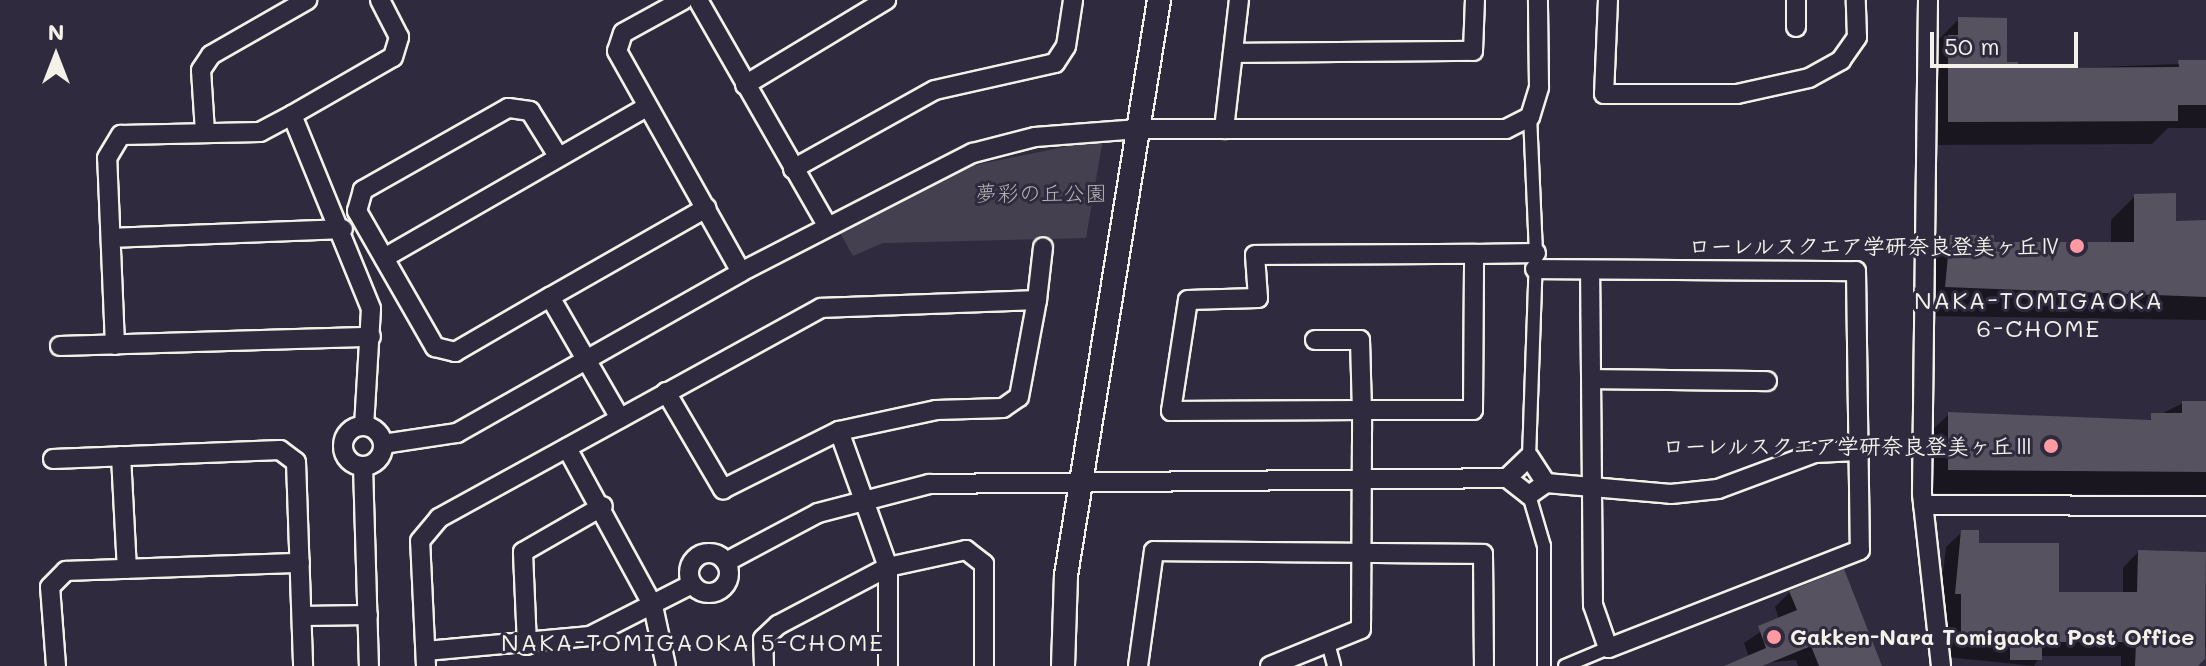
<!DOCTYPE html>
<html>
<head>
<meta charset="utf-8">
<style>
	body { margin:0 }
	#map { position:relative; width:2206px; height:666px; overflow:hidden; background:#2f2a3d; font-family:Mali,"Klee One",sans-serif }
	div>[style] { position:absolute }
	.green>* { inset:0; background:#454050 }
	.shadow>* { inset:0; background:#0007 }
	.building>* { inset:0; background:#56525f }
	.roads { filter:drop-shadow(2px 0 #f4f1e8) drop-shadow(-2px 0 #f4f1e8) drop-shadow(0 2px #f4f1e8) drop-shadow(0 -2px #f4f1e8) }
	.pedestrian>* { height:12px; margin:-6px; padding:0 6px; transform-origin:6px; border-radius:6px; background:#2f2a3d }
	.minor>* { height:18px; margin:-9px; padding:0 9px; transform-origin:9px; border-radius:9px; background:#2f2a3d }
	.minor>.ring { margin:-9px; padding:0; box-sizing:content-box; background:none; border:18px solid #2f2a3d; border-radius:50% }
	.tertiary>* { height:22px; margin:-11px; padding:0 11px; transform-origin:11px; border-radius:11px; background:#2f2a3d }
	.dots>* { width:22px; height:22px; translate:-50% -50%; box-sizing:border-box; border:4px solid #2f2a3d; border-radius:50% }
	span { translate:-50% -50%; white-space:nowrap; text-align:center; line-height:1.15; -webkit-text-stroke:6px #2f2a3d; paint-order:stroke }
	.park-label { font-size:22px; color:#b7b3b3 }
	.poi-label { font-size:22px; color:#f4f1e8; font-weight:700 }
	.right { translate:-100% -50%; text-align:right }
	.left { translate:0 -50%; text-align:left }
	.neighbourhood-label { font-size:24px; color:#f4f1e8; letter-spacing:2px }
	.north { position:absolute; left:16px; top:16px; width:80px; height:80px; -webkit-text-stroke:6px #2f2a3d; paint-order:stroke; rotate:0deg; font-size:22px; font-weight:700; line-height:32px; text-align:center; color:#f4f1e8 }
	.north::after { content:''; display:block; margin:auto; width:28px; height:36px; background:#f4f1e8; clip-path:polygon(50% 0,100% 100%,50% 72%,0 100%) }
	.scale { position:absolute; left:1930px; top:32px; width:148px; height:36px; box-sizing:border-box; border:4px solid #f4f1e8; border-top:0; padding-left:10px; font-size:24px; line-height:28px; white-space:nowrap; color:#f4f1e8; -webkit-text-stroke:6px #2f2a3d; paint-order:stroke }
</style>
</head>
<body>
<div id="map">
	<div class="green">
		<div style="clip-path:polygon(1103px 139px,1086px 238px,883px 243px,853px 256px,839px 231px,951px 170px)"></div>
	</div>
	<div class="shadow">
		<div style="clip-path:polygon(1959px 19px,2016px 70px,2206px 63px,2206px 128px,2168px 128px,2152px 144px,1925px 145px,1935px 43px)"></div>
		<div style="clip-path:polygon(2135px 196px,2174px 223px,2206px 223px,2206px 320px,1924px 316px,1927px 261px,1951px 237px,1992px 244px,2111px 244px,2111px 220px)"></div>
		<div style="clip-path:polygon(2183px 403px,2206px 403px,2206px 495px,1925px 493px,1925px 437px,1949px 414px,2145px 422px)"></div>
		<div style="clip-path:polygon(1962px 532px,2057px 594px,2123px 594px,2123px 568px,2138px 552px,2206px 554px,2206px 647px,2197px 666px,2121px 666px,2121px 656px,2040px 656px,2034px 666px,1946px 657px,1941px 590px,1946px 547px)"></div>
		<div style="clip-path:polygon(1790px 592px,1880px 666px,1798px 666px,1796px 660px,1727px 666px,1749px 657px,1744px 643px,1779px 619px,1775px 607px)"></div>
	</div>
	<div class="building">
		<div style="clip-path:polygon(1958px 17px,2007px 18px,2007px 62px,2018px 62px,2018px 68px,2179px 67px,2178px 60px,2206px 60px,2206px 105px,2178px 105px,2178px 121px,1948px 122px,1948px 35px,1958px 35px)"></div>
		<div style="clip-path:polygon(2176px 193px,2176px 221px,2206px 220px,2206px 297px,1945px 287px,1950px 235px,1994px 235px,1994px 242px,2134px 242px,2134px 194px)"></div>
		<div style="clip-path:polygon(2182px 401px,2206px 401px,2206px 472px,1948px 470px,1948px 412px,2151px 420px,2151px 413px,2182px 413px)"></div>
		<div style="clip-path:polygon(1961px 530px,1979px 530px,1979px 543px,2059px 543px,2059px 592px,2137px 592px,2138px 550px,2206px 552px,2205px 659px,2198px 666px,2135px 666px,2136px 642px,2042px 642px,2042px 660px,2010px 660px,2010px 643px,1961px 643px,1961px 594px,1955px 594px)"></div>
		<div style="clip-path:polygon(1844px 569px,1882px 666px,1819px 666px,1811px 646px,1762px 666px,1724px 666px,1766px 648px,1758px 626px,1797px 610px,1789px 591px)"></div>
	</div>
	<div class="roads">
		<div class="pedestrian">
			<div style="left:1529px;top:457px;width:204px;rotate:-88deg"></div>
			<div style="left:1536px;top:253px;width:136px;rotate:-92.5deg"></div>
			<div style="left:1529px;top:495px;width:53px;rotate:73.6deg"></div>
			<div style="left:1544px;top:546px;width:120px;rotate:90deg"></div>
			<div style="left:1328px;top:643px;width:24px;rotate:75deg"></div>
			<div style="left:1565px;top:666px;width:47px;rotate:-22.7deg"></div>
		</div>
		<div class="minor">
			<div style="left:683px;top:0;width:68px;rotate:151.2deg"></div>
			<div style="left:623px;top:33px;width:19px;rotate:108deg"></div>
			<div style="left:617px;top:51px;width:253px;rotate:60.7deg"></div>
			<div style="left:698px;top:0;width:259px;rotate:60.2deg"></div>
			<div style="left:1608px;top:0;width:94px;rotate:92.4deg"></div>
			<div style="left:1604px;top:94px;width:133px"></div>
			<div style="left:1737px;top:94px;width:74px;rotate:-12.5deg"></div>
			<div style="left:1809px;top:78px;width:37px;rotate:-29deg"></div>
			<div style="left:1841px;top:60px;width:28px;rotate:-55deg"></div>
			<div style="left:1857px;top:37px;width:37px;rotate:-92deg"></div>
			<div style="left:1796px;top:0;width:27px;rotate:90deg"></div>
			<div style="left:1928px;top:0;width:494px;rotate:90.7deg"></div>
			<div style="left:1922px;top:494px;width:173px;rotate:83.7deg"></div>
			<div style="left:1233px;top:53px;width:240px;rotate:-0.5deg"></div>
			<div style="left:1473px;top:51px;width:51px;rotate:-87.8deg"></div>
			<div style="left:745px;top:85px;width:165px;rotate:-31.1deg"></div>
			<div style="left:292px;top:115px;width:209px;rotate:67.8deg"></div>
			<div style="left:371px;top:309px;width:117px;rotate:93.4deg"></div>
			<div style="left:1224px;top:129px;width:130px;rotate:-83.4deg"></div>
			<div style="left:205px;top:132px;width:62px;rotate:-93.7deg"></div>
			<div style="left:201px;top:70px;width:18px;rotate:-56deg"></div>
			<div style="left:211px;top:55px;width:111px;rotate:-29.8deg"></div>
			<div style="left:558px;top:156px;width:53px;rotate:-121.9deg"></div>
			<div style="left:530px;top:111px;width:22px;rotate:-172deg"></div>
			<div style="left:508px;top:108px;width:167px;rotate:150.5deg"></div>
			<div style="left:363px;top:190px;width:22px;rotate:106deg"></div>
			<div style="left:357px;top:211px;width:157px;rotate:60.2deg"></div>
			<div style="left:435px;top:347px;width:21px;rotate:14deg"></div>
			<div style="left:455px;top:352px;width:110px;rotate:-30.1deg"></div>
			<div style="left:550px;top:297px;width:140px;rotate:60deg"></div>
			<div style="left:793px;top:169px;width:162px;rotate:-29.1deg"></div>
			<div style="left:935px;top:90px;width:123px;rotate:-12.7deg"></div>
			<div style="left:1055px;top:63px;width:20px;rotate:-57deg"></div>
			<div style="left:1066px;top:46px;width:47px;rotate:-81.3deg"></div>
			<div style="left:111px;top:238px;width:232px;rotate:-2.2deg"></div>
			<div style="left:384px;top:258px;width:303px;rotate:-29.9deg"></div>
			<div style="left:1535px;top:269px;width:321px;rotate:0.4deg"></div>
			<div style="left:1856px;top:271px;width:279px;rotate:89.2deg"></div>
			<div style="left:1860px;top:550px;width:270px;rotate:158.7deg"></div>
			<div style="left:1608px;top:648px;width:46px;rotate:-109.2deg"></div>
			<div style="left:1593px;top:605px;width:335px;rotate:-90.5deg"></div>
			<div style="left:550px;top:297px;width:180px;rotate:-29.7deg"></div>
			<div style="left:1315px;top:340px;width:45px"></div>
			<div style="left:1360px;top:340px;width:70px;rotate:88.4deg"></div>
			<div style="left:1362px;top:410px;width:191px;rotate:179.7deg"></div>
			<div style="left:1171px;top:411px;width:112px;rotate:-81.3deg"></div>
			<div style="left:1188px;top:300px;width:70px;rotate:-1.6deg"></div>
			<div style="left:1258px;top:298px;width:43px;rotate:-94deg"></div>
			<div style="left:1255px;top:255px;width:219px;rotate:-0.3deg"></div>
			<div style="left:115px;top:345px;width:187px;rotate:-92.4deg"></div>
			<div style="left:107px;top:158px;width:27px;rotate:-59deg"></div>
			<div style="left:121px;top:135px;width:139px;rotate:-1.2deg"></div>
			<div style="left:260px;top:132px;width:36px;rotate:-28deg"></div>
			<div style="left:292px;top:115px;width:116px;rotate:-29.9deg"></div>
			<div style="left:393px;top:57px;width:21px;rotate:-73deg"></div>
			<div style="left:399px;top:37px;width:42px;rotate:-117.2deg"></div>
			<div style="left:60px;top:346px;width:311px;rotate:-1.7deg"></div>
			<div style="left:1594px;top:379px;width:173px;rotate:0.7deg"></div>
			<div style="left:666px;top:392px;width:113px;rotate:59.6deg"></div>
			<div style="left:723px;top:489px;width:130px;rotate:-26.6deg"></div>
			<div style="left:839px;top:431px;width:99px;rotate:-12.2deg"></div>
			<div style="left:936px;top:410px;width:67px;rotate:-1.7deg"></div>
			<div style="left:1003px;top:408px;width:19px;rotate:-35deg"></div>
			<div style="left:1019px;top:397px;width:99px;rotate:-79.5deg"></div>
			<div class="ring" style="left:343px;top:426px;width:22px;height:22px"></div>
			<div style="left:839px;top:431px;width:145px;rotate:70.2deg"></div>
			<div style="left:888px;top:567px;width:98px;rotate:90deg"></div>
			<div style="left:383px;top:444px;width:75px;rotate:-8.5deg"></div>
			<div style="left:457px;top:433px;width:326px;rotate:-29.5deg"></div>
			<div style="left:741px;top:272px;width:261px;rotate:-27.2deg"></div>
			<div style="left:973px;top:153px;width:64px;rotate:-14.5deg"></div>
			<div style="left:1035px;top:137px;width:104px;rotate:-4.4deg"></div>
			<div style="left:1139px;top:129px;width:367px"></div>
			<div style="left:1506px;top:129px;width:27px;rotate:-27deg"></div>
			<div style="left:1530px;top:117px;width:31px;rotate:-73deg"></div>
			<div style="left:1539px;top:87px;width:87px;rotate:-90.7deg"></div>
			<div style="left:567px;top:448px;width:180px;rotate:61.4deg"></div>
			<div style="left:653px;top:606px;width:61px;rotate:77.8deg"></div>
			<div style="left:121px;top:456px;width:113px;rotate:87deg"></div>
			<div style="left:53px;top:459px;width:227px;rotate:-2.3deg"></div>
			<div style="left:280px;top:450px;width:20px;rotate:37deg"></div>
			<div style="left:296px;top:462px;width:204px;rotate:88deg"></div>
			<div style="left:363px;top:466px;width:200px;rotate:88.3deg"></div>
			<div style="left:1507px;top:478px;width:28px;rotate:38deg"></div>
			<div style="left:1529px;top:495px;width:21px;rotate:-35deg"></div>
			<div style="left:1923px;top:505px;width:283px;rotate:0.2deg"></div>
			<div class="ring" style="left:689px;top:553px;width:22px;height:22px"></div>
			<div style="left:726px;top:562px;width:104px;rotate:-28deg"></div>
			<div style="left:818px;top:513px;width:115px;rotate:-14.6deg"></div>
			<div style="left:929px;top:484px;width:578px;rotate:-0.59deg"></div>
			<div style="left:1507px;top:478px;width:30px;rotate:-44deg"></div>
			<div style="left:1529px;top:457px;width:31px;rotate:57deg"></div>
			<div style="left:1546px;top:483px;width:125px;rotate:5deg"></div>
			<div style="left:1671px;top:494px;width:47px;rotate:-6.1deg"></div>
			<div style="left:1718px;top:489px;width:103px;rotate:-20.4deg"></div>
			<div style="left:1815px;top:453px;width:42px;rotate:-2.7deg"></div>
			<div style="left:303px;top:616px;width:65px;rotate:-0.9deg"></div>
			<div style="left:527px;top:645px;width:93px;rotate:-92.5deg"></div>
			<div style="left:523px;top:552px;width:92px;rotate:-29.9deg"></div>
			<div style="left:426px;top:651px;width:165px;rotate:-5.2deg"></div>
			<div style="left:590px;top:636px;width:114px;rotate:-27deg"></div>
			<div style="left:56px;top:666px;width:79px;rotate:-94.3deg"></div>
			<div style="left:50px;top:587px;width:23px;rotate:-45deg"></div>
			<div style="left:66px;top:571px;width:234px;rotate:-2deg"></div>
			<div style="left:426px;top:666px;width:125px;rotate:-92.7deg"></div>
			<div style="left:420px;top:541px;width:30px;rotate:-50deg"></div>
			<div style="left:439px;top:518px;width:436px;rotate:-28.8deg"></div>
			<div style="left:821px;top:308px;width:216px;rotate:-2.1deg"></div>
			<div style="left:1037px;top:300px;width:53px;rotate:-83.5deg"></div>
			<div style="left:764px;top:666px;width:27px;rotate:-92deg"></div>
			<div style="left:763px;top:639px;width:21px;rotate:-43deg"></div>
			<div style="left:778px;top:625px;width:124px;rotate:-27.8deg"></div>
			<div style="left:888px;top:567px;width:80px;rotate:-12.3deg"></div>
			<div style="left:966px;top:550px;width:23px;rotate:38deg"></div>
			<div style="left:984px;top:564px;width:102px;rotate:90deg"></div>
			<div style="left:1138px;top:666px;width:116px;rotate:-82.1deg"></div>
			<div style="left:1154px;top:551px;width:329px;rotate:0.5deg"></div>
			<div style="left:1483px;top:554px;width:112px;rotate:89.5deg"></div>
			<div style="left:1270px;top:666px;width:98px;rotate:-22.1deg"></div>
			<div style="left:1361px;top:629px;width:219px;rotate:-89.7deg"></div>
			<div style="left:1362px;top:410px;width:111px"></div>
			<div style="left:1473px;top:410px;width:156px;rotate:-89.6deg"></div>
			<div style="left:1474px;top:254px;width:62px;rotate:-0.9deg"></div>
		</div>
		<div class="tertiary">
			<div style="left:1063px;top:666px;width:91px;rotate:-88.1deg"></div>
			<div style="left:1066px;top:575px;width:582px;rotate:-80.81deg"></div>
		</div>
	</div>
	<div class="dots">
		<div style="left:2077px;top:246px;background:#ff9aa2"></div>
		<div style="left:2051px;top:446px;background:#ff9aa2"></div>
		<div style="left:1774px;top:637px;background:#ff9aa2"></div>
	</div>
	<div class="park-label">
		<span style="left:1041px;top:193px">夢彩の丘公園</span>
	</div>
	<div class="poi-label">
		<span class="right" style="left:2061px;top:246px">ローレルスクエア学研奈良登美ヶ丘Ⅳ</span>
		<span class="right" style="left:2035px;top:446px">ローレルスクエア学研奈良登美ヶ丘Ⅲ</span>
		<span class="left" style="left:1790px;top:637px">Gakken-Nara Tomigaoka Post Office</span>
	</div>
	<div class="neighbourhood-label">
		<span style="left:2039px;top:314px">NAKA-TOMIGAOKA<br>6-CHOME</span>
		<span style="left:693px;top:642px">NAKA-TOMIGAOKA 5-CHOME</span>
	</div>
	<div class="north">N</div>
	<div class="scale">50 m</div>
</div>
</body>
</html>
